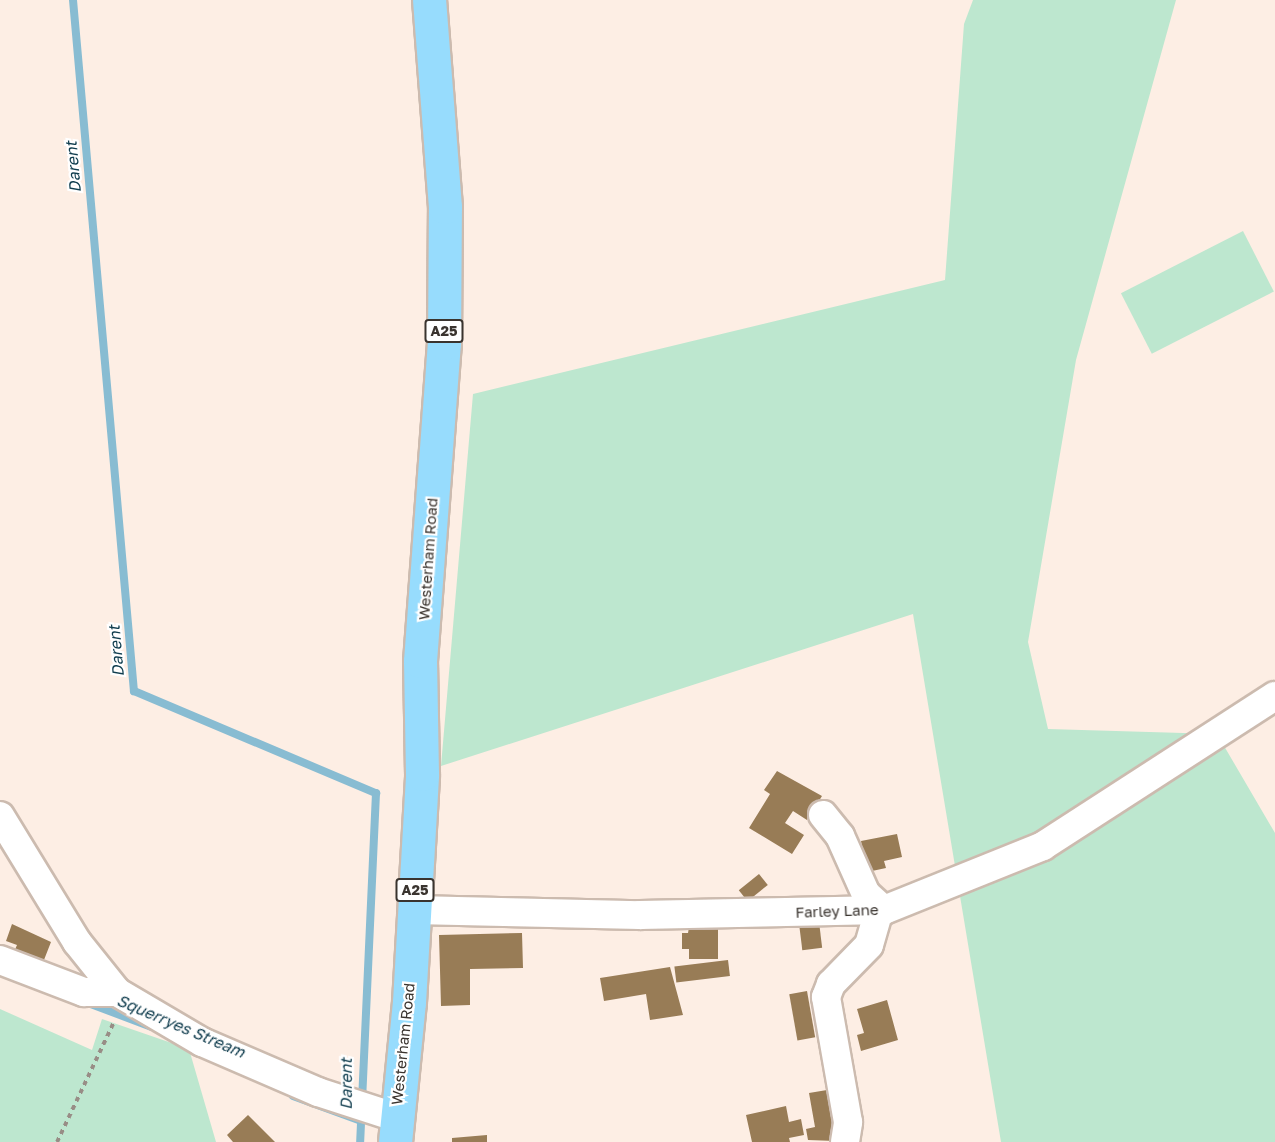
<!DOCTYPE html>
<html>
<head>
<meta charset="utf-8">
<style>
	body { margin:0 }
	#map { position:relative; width:1275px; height:1142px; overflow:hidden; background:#fdeee4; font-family:"Golos Text",sans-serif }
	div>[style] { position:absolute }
	.green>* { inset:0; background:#bde7cf; transform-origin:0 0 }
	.stream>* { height:8px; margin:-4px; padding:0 4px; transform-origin:4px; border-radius:4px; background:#88bcd2 }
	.building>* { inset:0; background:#987c56; transform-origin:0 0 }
	.path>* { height:4px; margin-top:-2px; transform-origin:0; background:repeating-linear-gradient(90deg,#988d86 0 4.5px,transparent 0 9px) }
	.roads { filter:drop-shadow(2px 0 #ccbbaf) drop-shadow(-2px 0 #ccbbaf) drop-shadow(0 2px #ccbbaf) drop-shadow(0 -2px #ccbbaf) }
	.minor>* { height:28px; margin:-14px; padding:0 14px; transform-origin:14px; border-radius:14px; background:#fff }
	.major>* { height:33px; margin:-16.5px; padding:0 16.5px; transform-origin:16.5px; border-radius:16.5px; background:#97dcfd }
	span { translate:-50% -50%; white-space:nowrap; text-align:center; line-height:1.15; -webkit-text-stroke:4.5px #fff; paint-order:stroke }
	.shield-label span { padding:2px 4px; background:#fff; border:2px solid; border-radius:4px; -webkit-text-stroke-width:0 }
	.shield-label { font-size:14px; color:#3a342f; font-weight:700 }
	.street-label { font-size:15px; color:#3a342f }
	.water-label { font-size:16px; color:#103d4e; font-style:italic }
</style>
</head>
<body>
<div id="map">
	<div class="green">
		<div style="clip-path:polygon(973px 0,1176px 0,1076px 360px,1028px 642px,1048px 729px,1217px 734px,1275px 833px,1275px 1142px,1001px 1142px,913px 614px,441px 766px,473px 394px,945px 280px,964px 24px)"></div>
		<div style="left:1243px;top:231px;width:68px;height:137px;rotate:63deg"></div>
		<div style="clip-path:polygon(0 1009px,92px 1050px,102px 1019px,189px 1049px,216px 1142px,0 1142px)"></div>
	</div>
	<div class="stream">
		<div style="left:73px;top:0;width:694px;rotate:84.96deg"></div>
		<div style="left:134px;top:691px;width:263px;rotate:22.9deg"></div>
		<div style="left:376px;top:793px;width:349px;rotate:92.6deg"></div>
		<div style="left:88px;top:1003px;width:68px;rotate:20.6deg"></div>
		<div style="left:293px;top:1096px;width:72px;rotate:20.2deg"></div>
	</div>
	<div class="building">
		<div style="clip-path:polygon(777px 771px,822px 796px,807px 820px,793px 811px,785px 823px,804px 835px,792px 854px,749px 828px,770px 794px,764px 790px)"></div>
		<div style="clip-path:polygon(897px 834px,902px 857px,884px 861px,886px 868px,872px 871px,865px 863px,861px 841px)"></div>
		<div style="left:759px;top:874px;width:14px;height:26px;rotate:51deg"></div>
		<div style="left:819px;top:922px;width:26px;height:20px;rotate:83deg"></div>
		<div style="clip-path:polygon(12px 924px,51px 942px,42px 965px,13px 954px,17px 945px,6px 941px)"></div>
		<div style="clip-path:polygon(689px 927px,718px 927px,718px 959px,689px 959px,689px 949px,682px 949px,682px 933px,688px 933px)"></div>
		<div style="clip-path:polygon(522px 933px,523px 968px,470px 969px,470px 1005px,441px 1006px,439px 935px)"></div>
		<div style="left:728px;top:960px;width:16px;height:54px;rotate:83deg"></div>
		<div style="clip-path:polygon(670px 967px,683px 1015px,650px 1020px,646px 994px,604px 1001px,600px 978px)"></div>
		<div style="left:807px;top:991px;width:47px;height:18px;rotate:80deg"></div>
		<div style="clip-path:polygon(887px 1000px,898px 1040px,861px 1051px,857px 1035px,864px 1033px,857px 1009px)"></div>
		<div style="clip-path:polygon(827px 1090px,836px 1141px,808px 1140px,806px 1129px,815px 1127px,809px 1093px)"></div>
		<div style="clip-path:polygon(786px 1106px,789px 1122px,801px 1119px,804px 1135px,789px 1138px,790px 1142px,752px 1142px,746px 1115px)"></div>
		<div style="clip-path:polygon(248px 1115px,275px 1142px,233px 1142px,227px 1135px)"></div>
		<div style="clip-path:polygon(487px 1135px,487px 1142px,452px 1142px,452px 1138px)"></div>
	</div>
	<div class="path">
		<div style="left:57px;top:1142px;width:133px;rotate:-64.6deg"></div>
	</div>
	<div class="roads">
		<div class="minor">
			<div style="left:823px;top:815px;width:27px;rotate:51deg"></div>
			<div style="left:840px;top:836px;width:64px;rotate:65.9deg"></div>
			<div style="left:866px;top:894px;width:24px;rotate:42deg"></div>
			<div style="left:0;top:816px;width:148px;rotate:58.6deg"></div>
			<div style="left:77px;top:942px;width:64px;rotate:51.3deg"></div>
			<div style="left:117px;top:992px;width:99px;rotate:30.5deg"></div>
			<div style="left:202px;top:1042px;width:126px;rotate:23.3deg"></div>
			<div style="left:318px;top:1092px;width:81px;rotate:18deg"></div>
			<div style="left:414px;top:910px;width:226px;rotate:1.3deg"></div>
			<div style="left:640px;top:915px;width:244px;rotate:-1.2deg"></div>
			<div style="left:884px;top:910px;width:171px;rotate:-21.9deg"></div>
			<div style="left:1043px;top:846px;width:276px;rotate:-32.9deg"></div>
			<div style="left:0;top:960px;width:90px;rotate:20.9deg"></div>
			<div style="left:84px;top:992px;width:33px"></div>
			<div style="left:845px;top:1142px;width:20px;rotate:-81deg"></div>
			<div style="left:848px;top:1122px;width:127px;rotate:-100deg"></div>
			<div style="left:826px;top:997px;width:14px;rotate:-69deg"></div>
			<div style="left:831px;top:984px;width:54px;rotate:-45.7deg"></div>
			<div style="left:869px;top:945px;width:36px;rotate:-74deg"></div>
		</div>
		<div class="major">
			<div style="left:395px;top:1142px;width:141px;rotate:-84.3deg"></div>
			<div style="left:409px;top:1002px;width:228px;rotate:-86.7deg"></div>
			<div style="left:422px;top:774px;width:113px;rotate:-91deg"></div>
			<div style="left:420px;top:661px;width:319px;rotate:-85.7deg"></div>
			<div style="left:444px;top:343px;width:136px;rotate:-89.6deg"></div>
			<div style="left:445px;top:207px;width:208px;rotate:-94.4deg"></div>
		</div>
	</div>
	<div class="shield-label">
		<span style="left:444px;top:331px">A25</span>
		<span style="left:415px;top:890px">A25</span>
	</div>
	<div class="street-label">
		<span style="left:428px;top:559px;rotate:-86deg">Westerham Road</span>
		<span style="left:837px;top:911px;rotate:-2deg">Farley Lane</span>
		<span style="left:403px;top:1044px;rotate:-84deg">Westerham Road</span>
	</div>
	<div class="water-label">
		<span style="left:73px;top:167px;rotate:-95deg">Darent</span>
		<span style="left:116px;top:651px;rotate:-95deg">Darent</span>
		<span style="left:181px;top:1026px;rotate:23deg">Squerryes Stream</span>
		<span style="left:346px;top:1084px;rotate:-90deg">Darent</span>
	</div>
</div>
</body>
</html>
